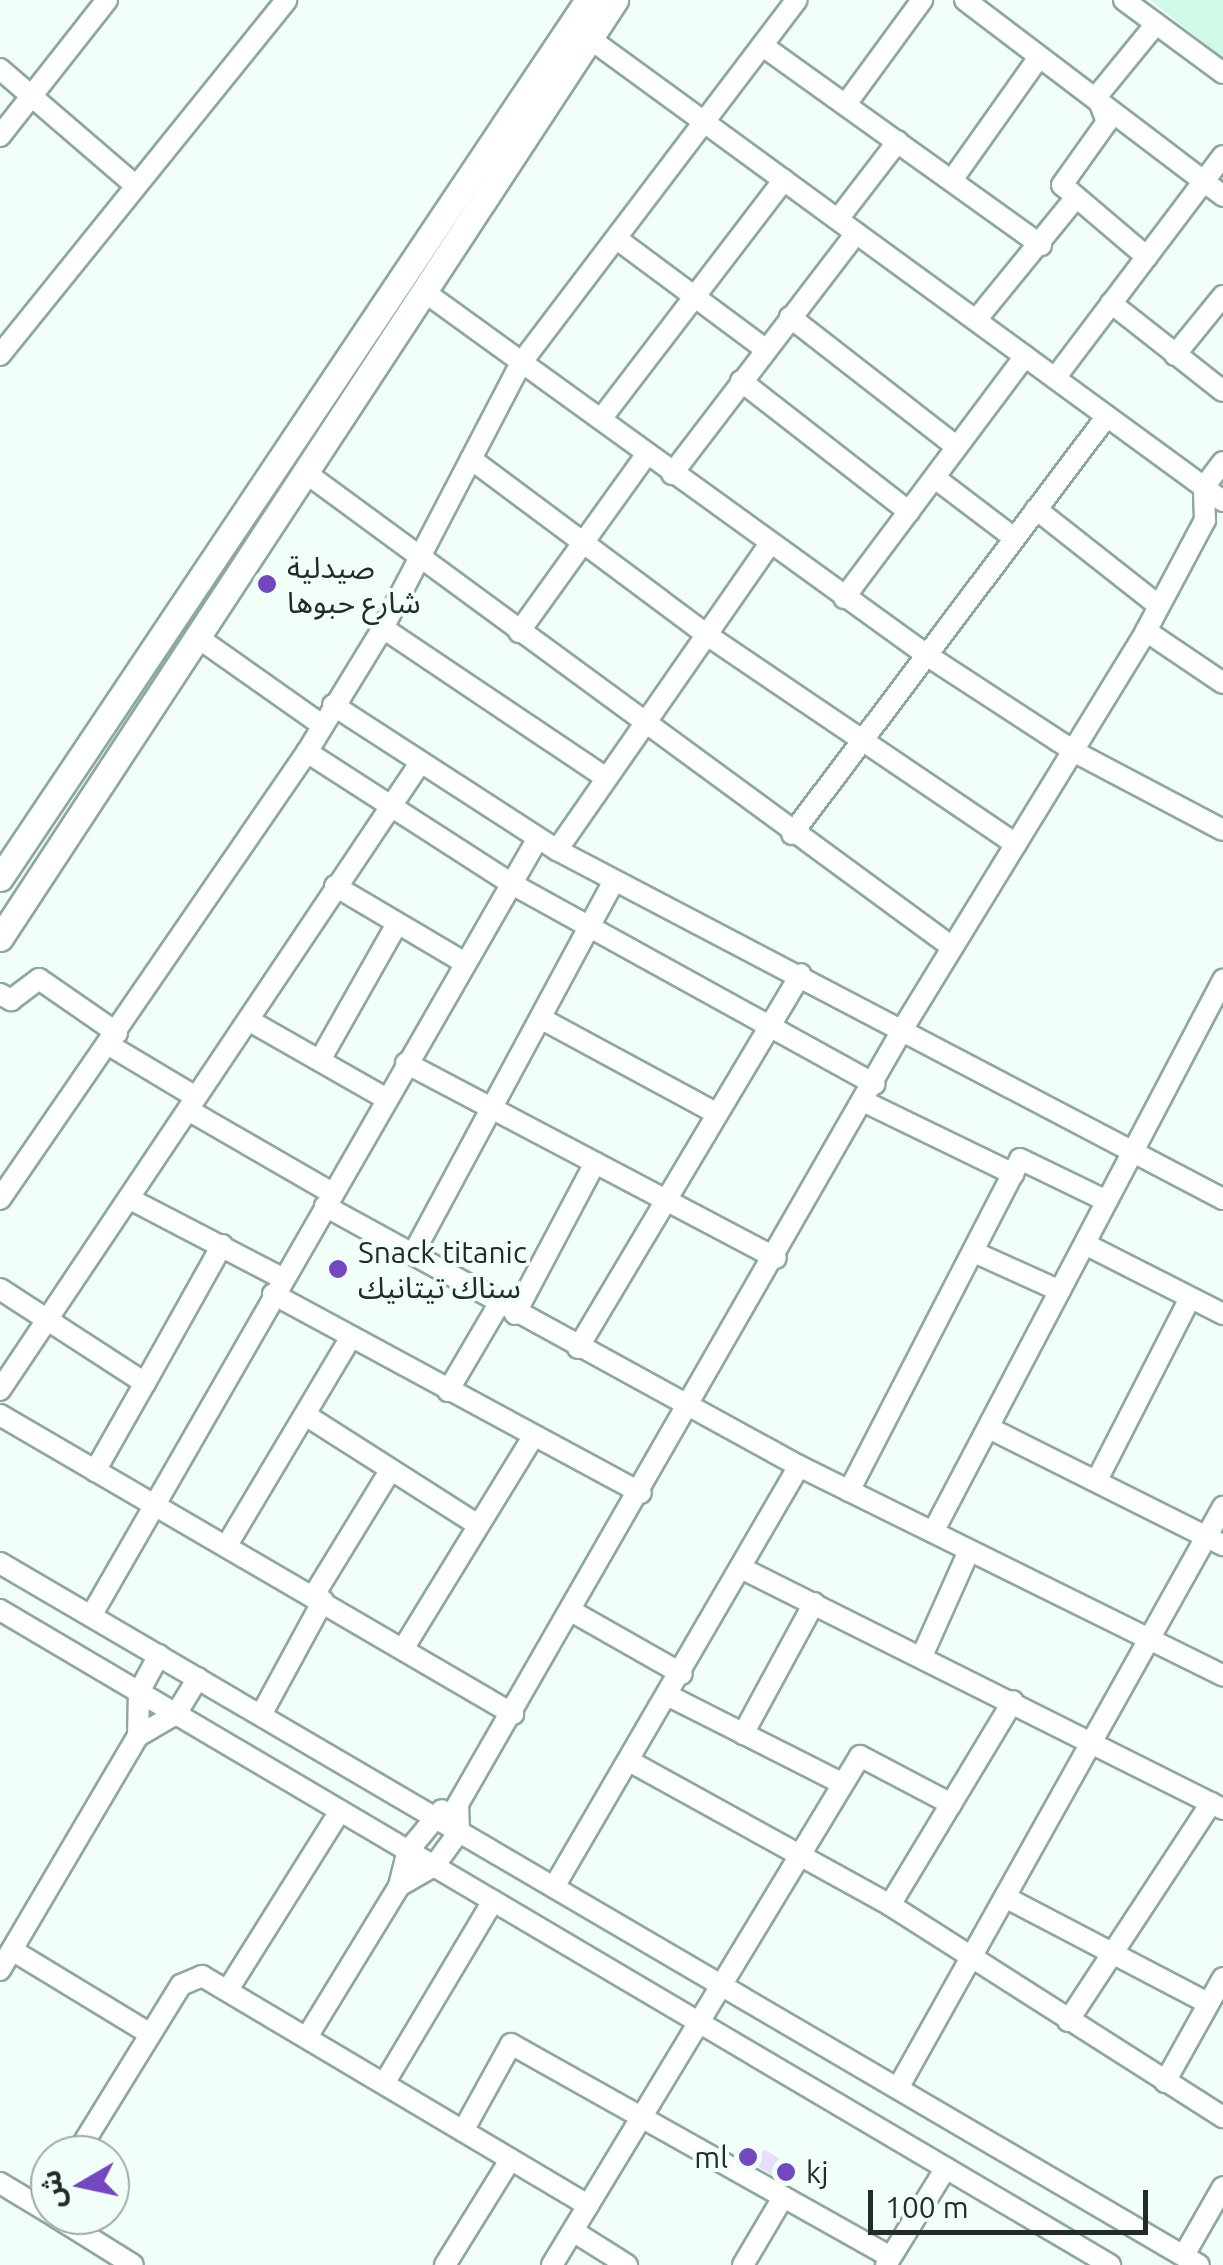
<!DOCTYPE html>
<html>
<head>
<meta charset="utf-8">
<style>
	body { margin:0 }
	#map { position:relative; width:1223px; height:2265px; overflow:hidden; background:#f2fff9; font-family:Ubuntu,"Noto Sans Arabic",sans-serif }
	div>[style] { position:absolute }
	.built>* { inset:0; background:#d1f9e7 }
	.building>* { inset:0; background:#e6deff; transform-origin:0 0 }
	.roads { filter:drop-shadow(2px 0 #8ba99c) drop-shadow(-2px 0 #8ba99c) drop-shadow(0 2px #8ba99c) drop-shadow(0 -2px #8ba99c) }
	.minor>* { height:20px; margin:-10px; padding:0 10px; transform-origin:10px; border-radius:10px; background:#fff }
	.major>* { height:25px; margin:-12.5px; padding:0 12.5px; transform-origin:12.5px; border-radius:12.5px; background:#fff }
	.dots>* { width:28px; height:28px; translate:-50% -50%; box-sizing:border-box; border:5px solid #f2fff9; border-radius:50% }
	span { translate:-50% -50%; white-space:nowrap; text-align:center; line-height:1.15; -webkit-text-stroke:8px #f2fff9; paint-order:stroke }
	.poi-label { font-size:30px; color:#202c26 }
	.left { translate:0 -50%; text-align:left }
	.right { translate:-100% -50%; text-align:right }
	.north { position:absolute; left:30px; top:2135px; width:100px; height:100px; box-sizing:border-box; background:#f2fff9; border:2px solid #9eaba5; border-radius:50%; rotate:261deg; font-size:28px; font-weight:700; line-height:40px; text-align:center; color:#202c26 }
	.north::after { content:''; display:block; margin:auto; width:35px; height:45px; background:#7347c0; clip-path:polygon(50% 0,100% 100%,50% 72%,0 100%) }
	.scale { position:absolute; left:868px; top:2190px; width:280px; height:45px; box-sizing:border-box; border:5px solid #202c26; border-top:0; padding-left:12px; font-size:30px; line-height:35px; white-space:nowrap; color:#202c26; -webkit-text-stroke:8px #f2fff9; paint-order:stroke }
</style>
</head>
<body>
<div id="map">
	<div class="built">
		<div style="clip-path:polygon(1150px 0,1223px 0,1223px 58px)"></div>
	</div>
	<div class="building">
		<div style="left:764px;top:2149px;width:42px;height:18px;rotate:31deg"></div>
	</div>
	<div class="roads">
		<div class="minor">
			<div style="left:965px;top:0;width:324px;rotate:37.2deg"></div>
			<div style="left:1124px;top:0;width:123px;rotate:36.4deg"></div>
			<div style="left:589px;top:38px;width:785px;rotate:36.14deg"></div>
			<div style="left:763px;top:46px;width:342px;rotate:35.6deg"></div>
			<div style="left:0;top:69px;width:179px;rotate:40.7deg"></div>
			<div style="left:846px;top:104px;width:129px;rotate:-53.8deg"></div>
			<div style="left:0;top:136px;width:173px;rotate:-51.8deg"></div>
			<div style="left:952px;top:180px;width:151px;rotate:-54.7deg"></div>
			<div style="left:838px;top:219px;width:98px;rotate:-52.4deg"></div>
			<div style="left:617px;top:239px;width:184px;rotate:36.6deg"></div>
			<div style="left:1147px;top:257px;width:111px;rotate:-139.7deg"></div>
			<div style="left:1062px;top:185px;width:77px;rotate:-54.5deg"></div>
			<div style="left:1107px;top:122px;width:28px;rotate:-111deg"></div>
			<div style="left:1097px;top:96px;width:93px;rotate:-50.7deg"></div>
			<div style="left:426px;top:293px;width:619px;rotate:35.87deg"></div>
			<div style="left:928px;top:656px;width:176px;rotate:33.1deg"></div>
			<div style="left:1075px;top:752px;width:167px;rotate:27.8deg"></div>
			<div style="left:1111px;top:303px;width:142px;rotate:38.2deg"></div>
			<div style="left:790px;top:317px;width:210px;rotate:37.9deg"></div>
			<div style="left:976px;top:320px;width:154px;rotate:-50.8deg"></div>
			<div style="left:0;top:355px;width:456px;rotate:-51.1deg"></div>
			<div style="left:1175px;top:355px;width:76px;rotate:-50.9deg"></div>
			<div style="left:1055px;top:378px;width:278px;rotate:-52.9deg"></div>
			<div style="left:741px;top:381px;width:213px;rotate:37.9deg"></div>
			<div style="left:601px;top:419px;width:301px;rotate:-52.6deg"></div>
			<div style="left:471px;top:459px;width:294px;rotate:36.7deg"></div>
			<div style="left:707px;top:635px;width:373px;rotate:34.1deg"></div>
			<div style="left:306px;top:473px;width:801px;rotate:36.27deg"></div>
			<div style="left:672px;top:474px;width:303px;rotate:-52.6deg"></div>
			<div style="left:935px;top:478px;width:99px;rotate:37.2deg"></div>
			<div style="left:1036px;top:509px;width:155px;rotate:38.2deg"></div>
			<div style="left:844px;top:598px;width:302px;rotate:-53.2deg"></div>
			<div style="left:383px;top:628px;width:269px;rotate:33.9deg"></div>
			<div style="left:1146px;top:631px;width:93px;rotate:34deg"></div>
			<div style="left:519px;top:632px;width:219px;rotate:-54.3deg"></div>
			<div style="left:200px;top:639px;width:149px;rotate:35.2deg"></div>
			<div style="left:333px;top:705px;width:267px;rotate:32.9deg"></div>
			<div style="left:557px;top:850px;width:752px;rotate:27.66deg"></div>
			<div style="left:307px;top:752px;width:244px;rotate:32.8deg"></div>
			<div style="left:512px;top:884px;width:414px;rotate:28.9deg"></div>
			<div style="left:792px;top:834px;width:523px;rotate:-53deg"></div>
			<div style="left:557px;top:850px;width:370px;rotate:-55.2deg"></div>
			<div style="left:335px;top:886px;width:151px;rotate:30.6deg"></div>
			<div style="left:0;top:994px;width:13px;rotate:29deg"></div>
			<div style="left:11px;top:1000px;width:35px;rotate:-37deg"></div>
			<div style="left:39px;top:979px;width:95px;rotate:34.7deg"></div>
			<div style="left:542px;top:1019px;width:196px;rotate:28.4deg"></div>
			<div style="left:250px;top:1021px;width:155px;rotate:29.7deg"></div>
			<div style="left:109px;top:1045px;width:101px;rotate:30.9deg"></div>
			<div style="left:320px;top:1060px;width:156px;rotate:-60.5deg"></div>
			<div style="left:406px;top:1063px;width:418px;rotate:27.8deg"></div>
			<div style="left:865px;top:1102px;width:165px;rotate:25.9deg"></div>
			<div style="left:190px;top:1111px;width:164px;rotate:30deg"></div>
			<div style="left:0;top:1199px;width:542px;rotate:-55.52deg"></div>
			<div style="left:307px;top:752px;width:145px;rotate:-58.5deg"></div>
			<div style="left:383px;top:628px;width:299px;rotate:-62.5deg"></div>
			<div style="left:521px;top:363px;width:456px;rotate:-52.8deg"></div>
			<div style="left:130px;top:1199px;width:171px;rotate:27.5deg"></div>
			<div style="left:325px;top:1206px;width:541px;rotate:28.75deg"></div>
			<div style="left:799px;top:1466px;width:473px;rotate:26.3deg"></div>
			<div style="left:1085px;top:1244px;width:155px;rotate:26.9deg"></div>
			<div style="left:976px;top:1253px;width:92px;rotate:24.3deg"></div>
			<div style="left:413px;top:1254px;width:424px;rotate:-61.7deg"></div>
			<div style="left:0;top:1289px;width:173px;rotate:33deg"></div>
			<div style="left:145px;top:1383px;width:158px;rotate:-60.8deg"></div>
			<div style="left:273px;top:1294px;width:418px;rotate:28.4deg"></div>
			<div style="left:515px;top:1314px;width:171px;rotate:-62.1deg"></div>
			<div style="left:578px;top:1348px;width:435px;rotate:-59.2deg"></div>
			<div style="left:0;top:1390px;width:755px;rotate:-56.18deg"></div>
			<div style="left:448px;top:1391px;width:101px;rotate:-59.6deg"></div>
			<div style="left:0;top:1415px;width:594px;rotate:30.24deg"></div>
			<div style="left:307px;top:1416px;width:203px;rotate:32.5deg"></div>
			<div style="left:989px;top:1428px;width:262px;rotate:26.6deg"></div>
			<div style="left:95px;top:1471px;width:101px;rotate:-60.4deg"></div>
			<div style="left:1098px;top:1478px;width:202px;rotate:-62.9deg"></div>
			<div style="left:849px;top:1491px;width:373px;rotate:-62.7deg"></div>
			<div style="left:1020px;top:1159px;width:94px;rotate:25.8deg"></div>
			<div style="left:933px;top:1532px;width:624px;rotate:-62.28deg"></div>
			<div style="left:227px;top:1545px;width:239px;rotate:-59.2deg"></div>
			<div style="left:0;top:1563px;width:1389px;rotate:30.35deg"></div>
			<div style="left:745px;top:1570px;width:534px;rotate:26.57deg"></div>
			<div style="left:314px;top:1595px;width:145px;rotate:-58.5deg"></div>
			<div style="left:0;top:1610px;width:1289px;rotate:30.54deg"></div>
			<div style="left:573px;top:1612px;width:125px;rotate:29.6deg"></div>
			<div style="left:91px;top:1616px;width:897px;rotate:-60.12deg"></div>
			<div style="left:403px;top:1649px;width:249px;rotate:-58.5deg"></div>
			<div style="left:922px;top:1656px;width:115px;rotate:-65.9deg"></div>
			<div style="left:669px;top:1696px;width:193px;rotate:26.8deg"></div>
			<div style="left:261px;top:1715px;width:130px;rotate:-61.5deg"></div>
			<div style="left:743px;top:1734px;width:149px;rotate:-61.5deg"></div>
			<div style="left:138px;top:1736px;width:44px;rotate:-88.7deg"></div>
			<div style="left:139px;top:1692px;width:42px;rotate:-61.6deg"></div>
			<div style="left:631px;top:1762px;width:296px;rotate:28.9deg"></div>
			<div style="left:890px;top:1905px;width:395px;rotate:32.5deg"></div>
			<div style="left:399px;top:1886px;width:40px;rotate:-29.7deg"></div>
			<div style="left:434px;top:1866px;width:42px;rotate:-53.7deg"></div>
			<div style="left:459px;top:1832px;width:28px;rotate:-92deg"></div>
			<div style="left:458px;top:1804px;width:898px;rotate:-60.15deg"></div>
			<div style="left:905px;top:1025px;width:462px;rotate:-58.5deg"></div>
			<div style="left:1146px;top:631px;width:126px;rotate:-62deg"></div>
			<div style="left:1205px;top:520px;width:33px;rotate:-92deg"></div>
			<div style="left:1204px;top:487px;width:31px;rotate:-53deg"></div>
			<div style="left:554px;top:1887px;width:487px;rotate:-59.8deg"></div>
			<div style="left:1005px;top:1897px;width:229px;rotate:27.6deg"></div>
			<div style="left:890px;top:1905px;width:238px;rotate:-58.9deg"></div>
			<div style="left:12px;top:1950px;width:162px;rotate:31.3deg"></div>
			<div style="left:0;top:1970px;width:272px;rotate:-59.5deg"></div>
			<div style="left:138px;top:1736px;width:44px;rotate:-30.1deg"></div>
			<div style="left:176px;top:1714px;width:42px;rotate:-58.6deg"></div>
			<div style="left:229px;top:1988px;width:209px;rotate:-57.9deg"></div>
			<div style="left:1068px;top:2021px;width:261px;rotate:-56.7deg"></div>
			<div style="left:307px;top:2037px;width:177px;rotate:-58.6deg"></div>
			<div style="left:399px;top:1886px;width:36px;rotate:-76deg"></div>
			<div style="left:408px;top:1851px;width:53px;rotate:-50.3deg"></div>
			<div style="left:385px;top:2082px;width:211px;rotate:-59.2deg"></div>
			<div style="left:1165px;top:2082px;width:119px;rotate:-60.9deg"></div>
			<div style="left:898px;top:2088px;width:666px;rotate:-60.78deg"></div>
			<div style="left:463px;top:2131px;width:99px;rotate:-61.1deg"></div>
			<div style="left:511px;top:2044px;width:435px;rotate:29.3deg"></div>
			<div style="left:76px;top:2155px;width:200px;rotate:-58.3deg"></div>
			<div style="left:181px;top:1985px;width:23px;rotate:-23deg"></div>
			<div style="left:202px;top:1976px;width:449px;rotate:30.7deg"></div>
			<div style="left:0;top:2183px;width:58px;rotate:31deg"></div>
			<div style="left:53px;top:2215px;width:94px;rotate:32deg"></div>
			<div style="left:573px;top:2231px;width:64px;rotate:32.2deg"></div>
			<div style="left:1184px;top:2255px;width:78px;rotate:-60.2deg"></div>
			<div style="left:445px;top:2265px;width:123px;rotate:-58.2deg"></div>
			<div style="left:552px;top:2265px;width:595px;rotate:-58.82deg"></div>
			<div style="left:860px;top:1756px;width:103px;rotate:27.8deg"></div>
			<div style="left:743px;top:2265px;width:77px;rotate:-59.4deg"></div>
			<div style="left:886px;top:2265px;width:114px;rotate:-58.3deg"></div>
		</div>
		<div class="major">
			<div style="left:0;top:878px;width:1057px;rotate:-56.19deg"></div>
			<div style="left:0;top:938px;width:1122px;rotate:-56.75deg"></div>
		</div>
	</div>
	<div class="dots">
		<div style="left:267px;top:584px;background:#7347c0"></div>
		<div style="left:338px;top:1269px;background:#7347c0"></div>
		<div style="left:748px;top:2157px;background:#7347c0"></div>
		<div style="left:786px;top:2172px;background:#7347c0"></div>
	</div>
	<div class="poi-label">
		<span class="left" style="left:287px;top:584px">صيدلية<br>شارع حبوها</span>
		<span class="left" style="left:358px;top:1269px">Snack titanic<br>سناك تيتانيك</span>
		<span class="right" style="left:728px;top:2157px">ml</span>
		<span class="left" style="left:806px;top:2172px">kj</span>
	</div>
	<div class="north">ش</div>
	<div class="scale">100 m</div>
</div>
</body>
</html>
